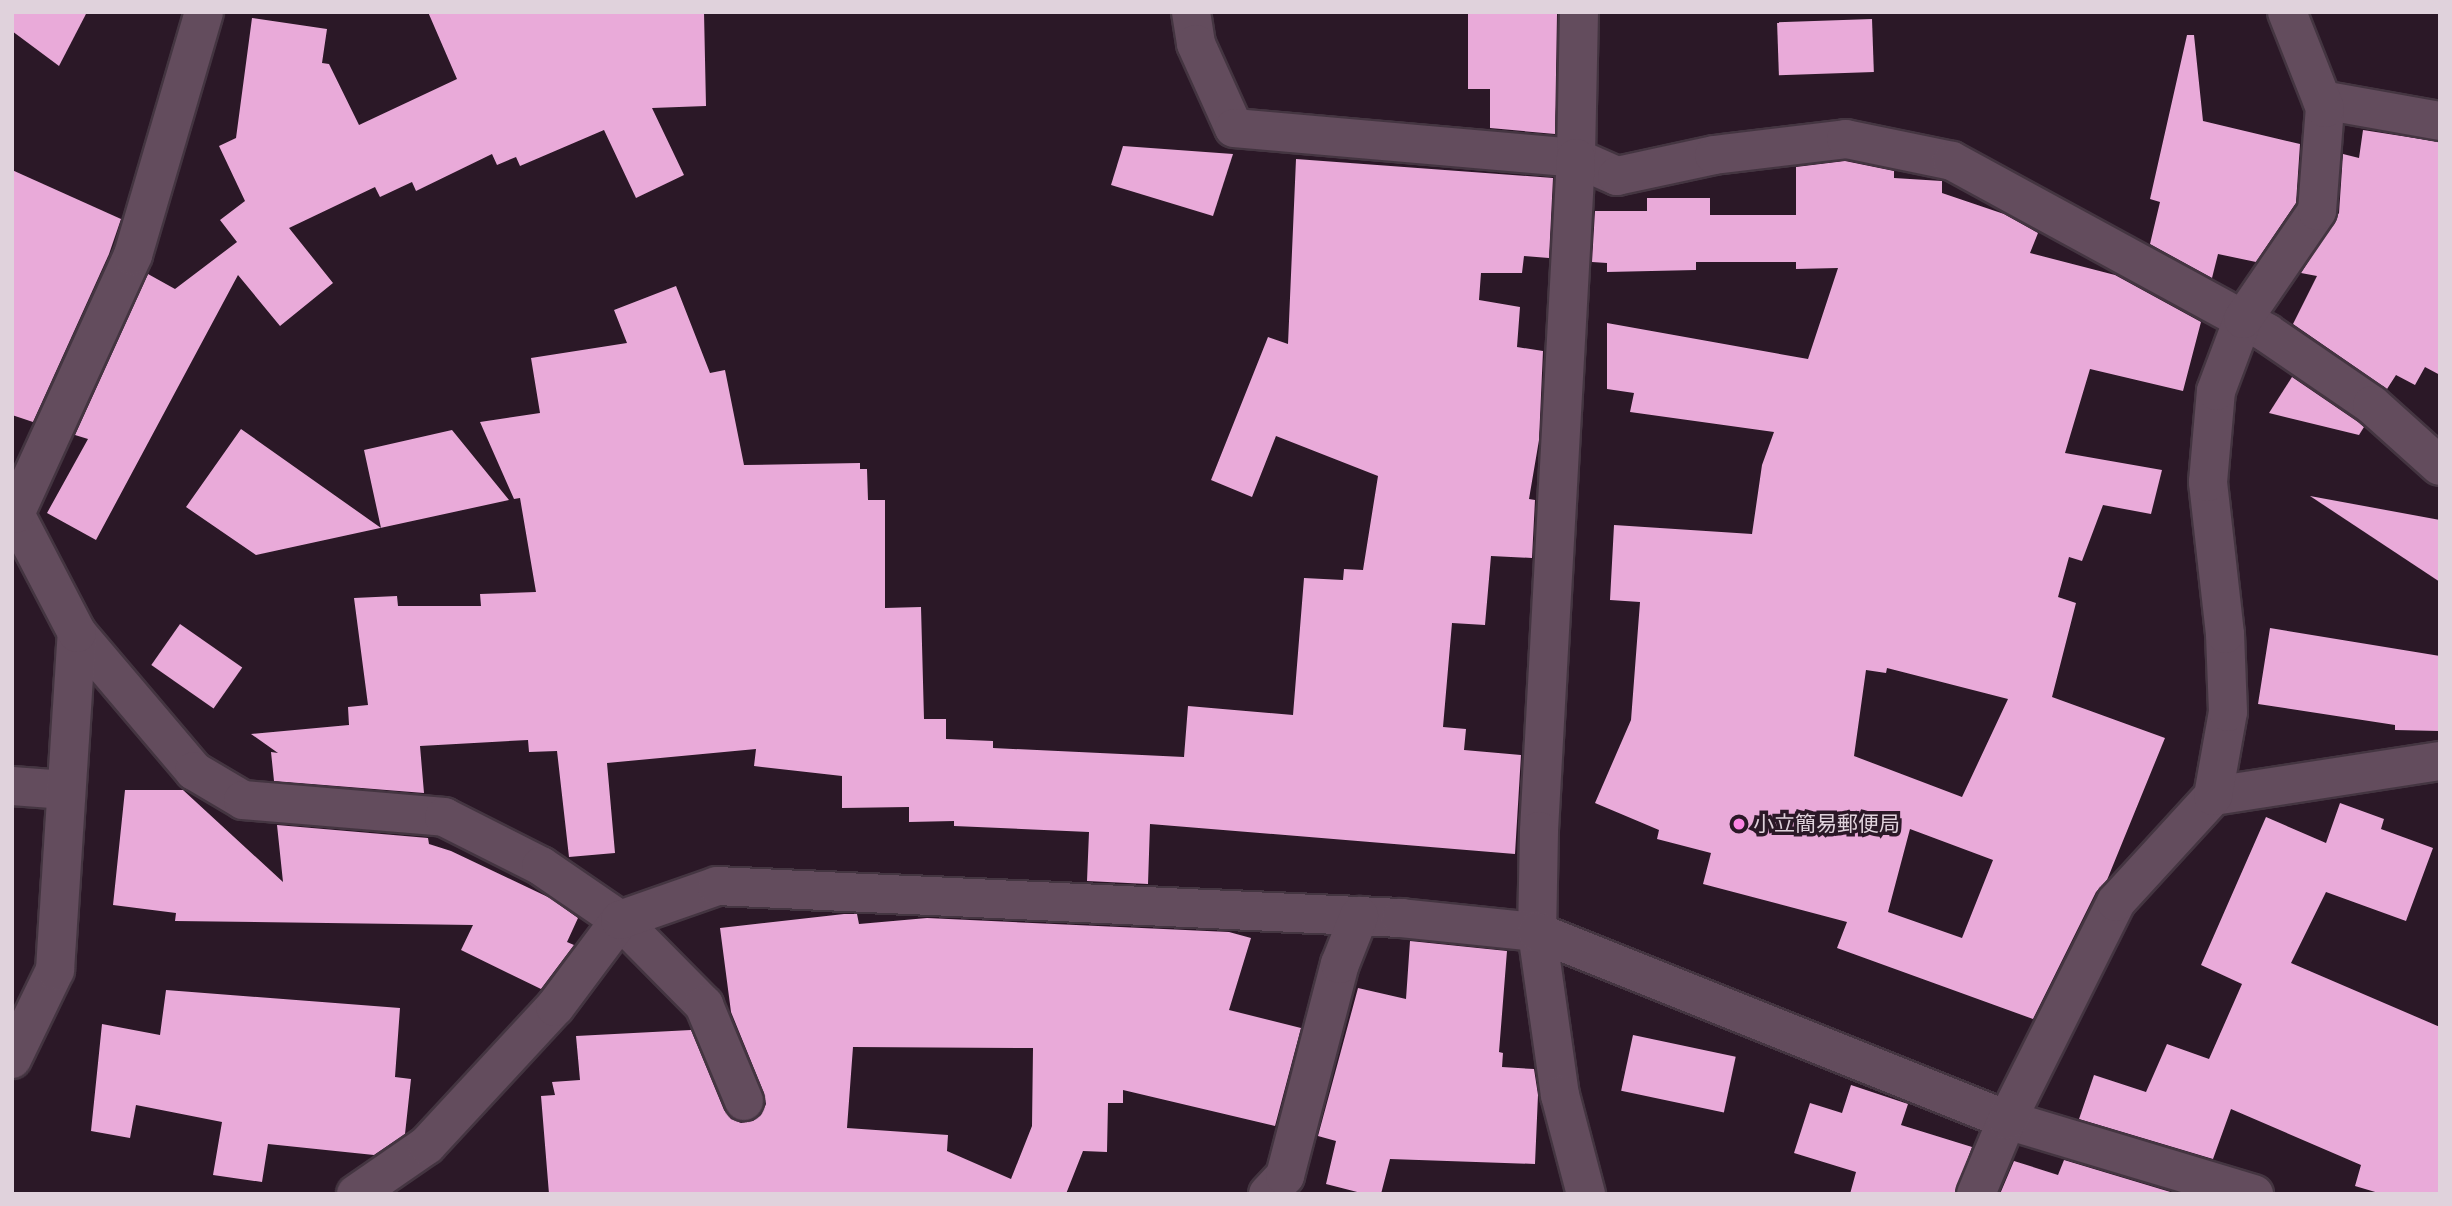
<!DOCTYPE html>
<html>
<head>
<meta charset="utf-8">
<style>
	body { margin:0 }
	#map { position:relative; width:2452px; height:1206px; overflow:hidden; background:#2b1827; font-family:"Space Grotesk","Noto Sans JP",sans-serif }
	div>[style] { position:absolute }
	.building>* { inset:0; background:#e9aad9; transform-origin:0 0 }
	.roads { filter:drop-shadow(2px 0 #443541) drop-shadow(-2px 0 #443541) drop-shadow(0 2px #443541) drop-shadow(0 -2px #443541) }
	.minor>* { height:38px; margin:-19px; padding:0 19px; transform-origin:19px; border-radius:19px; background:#634c5d }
	.dots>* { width:19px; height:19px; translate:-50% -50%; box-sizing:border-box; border:4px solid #2b1827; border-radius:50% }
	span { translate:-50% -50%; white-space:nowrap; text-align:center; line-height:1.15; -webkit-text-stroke:7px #2b1827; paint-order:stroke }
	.poi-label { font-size:21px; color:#e0d2dc }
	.left { translate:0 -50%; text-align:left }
	.frame { position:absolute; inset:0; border:14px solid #e0d2dc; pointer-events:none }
</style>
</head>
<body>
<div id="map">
	<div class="building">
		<div style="clip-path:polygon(12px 12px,87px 12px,59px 66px,12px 31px)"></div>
		<div style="clip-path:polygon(428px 12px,704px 12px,706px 106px,652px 108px,684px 175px,636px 198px,604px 130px,520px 166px,516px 157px,497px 165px,492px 154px,416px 191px,412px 182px,380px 197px,375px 187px,289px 228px,333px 283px,280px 326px,238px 275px,96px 540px,47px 513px,88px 439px,75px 435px,148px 274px,175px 289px,237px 242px,220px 220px,245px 201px,219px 146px,236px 138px,252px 18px,327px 29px,322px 63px,329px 64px,359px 125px,457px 79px)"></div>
		<div style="clip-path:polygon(1468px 14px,1557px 14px,1555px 134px,1490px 128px,1490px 89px,1468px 89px)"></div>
		<div style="left:1872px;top:19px;width:53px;height:95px;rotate:88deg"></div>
		<div style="clip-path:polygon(2187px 35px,2194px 35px,2203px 121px,2300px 144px,2296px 203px,2256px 262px,2218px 254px,2212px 278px,2150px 244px,2160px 202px,2150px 199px)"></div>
		<div style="clip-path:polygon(2363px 130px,2440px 142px,2440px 375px,2425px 367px,2415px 385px,2396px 375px,2387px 389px,2293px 324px,2317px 276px,2301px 273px,2339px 213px,2343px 154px,2359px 158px)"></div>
		<div style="clip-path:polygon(1123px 146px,1233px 154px,1213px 216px,1111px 185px)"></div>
		<div style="clip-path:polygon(1296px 159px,1553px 178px,1549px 258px,1524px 256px,1522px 273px,1481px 273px,1479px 300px,1520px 307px,1517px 347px,1543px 351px,1539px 440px,1529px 499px,1535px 500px,1532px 558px,1491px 556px,1485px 625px,1452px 623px,1443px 727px,1466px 729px,1464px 750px,1521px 755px,1515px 854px,1150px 824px,1148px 884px,1087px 881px,1089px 832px,954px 826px,954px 821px,909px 822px,909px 807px,842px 808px,842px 776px,754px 766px,756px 749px,607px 763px,615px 853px,569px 857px,557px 751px,529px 752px,528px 740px,420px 746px,424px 793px,274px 781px,271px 752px,278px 753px,251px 734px,349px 725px,348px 707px,368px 705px,354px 598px,397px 596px,398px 606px,481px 606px,480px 594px,536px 592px,520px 498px,514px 499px,480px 422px,540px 413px,531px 358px,627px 343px,614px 310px,676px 286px,710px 373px,725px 370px,744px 465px,860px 463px,860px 469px,867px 469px,868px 500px,885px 500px,885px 608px,921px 607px,924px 719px,946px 719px,946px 739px,993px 741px,993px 748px,1184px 757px,1188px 706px,1293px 715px,1304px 578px,1343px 580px,1344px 569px,1363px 570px,1378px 476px,1276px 436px,1252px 497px,1211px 480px,1268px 337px,1288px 344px)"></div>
		<div style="clip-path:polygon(evenodd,1845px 161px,1894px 171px,1894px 178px,1942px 181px,1942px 193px,2004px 214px,2038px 233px,2030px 253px,2115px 275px,2201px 322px,2183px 391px,2090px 369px,2065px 453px,2162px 470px,2151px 514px,2103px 505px,2082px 561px,2069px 557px,2058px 597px,2076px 603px,2052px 697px,2165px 738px,2107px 880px,2096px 892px,2033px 1019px,1837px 948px,1847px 922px,1703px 884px,1711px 853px,1657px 839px,1659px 830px,1595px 803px,1631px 720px,1640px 602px,1610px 600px,1614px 525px,1752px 534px,1762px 465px,1774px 432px,1630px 412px,1634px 393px,1607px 389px,1607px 323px,1808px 359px,1838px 268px,1796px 269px,1796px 262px,1696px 262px,1696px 270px,1607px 272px,1607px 263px,1592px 262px,1595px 211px,1647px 211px,1647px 198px,1710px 198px,1710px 215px,1796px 215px,1796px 167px,1845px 161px,1887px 668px,2008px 699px,1962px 797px,1854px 756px,1866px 670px,1886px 673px,1887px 668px,1845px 161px,1910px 829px,1993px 860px,1962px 938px,1888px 912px,1910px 829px)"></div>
		<div style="clip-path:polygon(12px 170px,121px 219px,109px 254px,33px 422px,12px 415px)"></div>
		<div style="clip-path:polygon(2292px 377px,2358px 422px,2364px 427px,2359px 435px,2269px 413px)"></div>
		<div style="clip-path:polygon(241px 429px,381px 528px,364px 450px,452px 430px,509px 500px,256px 555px,186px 507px)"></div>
		<div style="clip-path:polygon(2310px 496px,2440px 520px,2440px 582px)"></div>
		<div style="left:180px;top:624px;width:76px;height:50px;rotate:35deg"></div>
		<div style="clip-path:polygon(2270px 628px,2440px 656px,2440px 731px,2395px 730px,2395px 725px,2258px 704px)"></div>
		<div style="clip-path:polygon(125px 790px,183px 790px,283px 882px,277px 825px,428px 838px,429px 844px,451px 851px,550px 898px,578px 918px,567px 942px,574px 945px,541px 989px,461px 950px,473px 925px,175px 921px,176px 913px,113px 905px)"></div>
		<div style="clip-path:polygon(2340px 803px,2384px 819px,2381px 829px,2433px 848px,2406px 921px,2326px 892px,2291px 963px,2440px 1027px,2440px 1194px,2382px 1194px,2355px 1186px,2361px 1165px,2231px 1109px,2213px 1159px,2079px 1119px,2094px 1075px,2146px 1092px,2167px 1044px,2209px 1059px,2242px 984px,2201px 965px,2266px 817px,2326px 843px)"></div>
		<div style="clip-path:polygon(evenodd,844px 914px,857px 914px,859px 924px,927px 918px,1229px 932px,1251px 938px,1229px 1010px,1301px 1028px,1275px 1126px,1123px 1090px,1123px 1103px,1108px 1103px,1107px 1152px,1083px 1151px,1066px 1194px,549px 1194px,541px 1096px,555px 1095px,552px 1082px,580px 1080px,576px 1036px,691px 1030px,724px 1110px,731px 1119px,741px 1123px,753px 1121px,761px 1115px,766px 1104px,764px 1093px,731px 1012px,720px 928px,844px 914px,853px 1047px,1033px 1048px,1032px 1126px,1011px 1179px,947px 1151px,948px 1135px,847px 1128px,853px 1047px)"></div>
		<div style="clip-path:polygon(1410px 941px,1507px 951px,1499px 1052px,1503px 1053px,1502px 1067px,1534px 1069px,1538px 1095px,1535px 1164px,1390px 1159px,1381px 1194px,1365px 1194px,1326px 1184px,1336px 1141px,1318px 1136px,1358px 988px,1406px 999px)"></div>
		<div style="clip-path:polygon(166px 990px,400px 1008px,395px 1077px,411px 1079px,405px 1134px,374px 1155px,268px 1144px,262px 1182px,213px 1175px,222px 1122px,136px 1105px,130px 1138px,91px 1131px,102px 1024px,160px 1035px)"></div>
		<div style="left:1633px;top:1035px;width:105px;height:57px;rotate:12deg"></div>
		<div style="clip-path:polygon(1851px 1085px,1908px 1104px,1901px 1125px,1972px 1147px,1955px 1194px,1850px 1194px,1856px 1172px,1794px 1153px,1810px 1103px,1842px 1113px)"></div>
		<div style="clip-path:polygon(2064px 1160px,2177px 1194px,2000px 1194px,2014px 1161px,2058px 1175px)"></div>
	</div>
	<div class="roads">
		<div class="minor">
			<div style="left:1191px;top:12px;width:32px;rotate:81deg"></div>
			<div style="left:1196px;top:44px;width:92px;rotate:65.7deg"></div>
			<div style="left:1234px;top:128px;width:343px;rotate:5deg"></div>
			<div style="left:1576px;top:158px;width:45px;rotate:23.7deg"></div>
			<div style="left:1617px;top:176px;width:99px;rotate:-12.2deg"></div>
			<div style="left:1714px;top:155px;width:133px;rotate:-6.9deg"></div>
			<div style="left:1846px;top:139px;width:108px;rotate:11.7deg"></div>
			<div style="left:1952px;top:161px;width:359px;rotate:28.6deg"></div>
			<div style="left:2267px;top:333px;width:127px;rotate:34.4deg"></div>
			<div style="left:2372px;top:405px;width:91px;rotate:41.9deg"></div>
			<div style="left:1579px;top:12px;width:146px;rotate:91.2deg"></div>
			<div style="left:1576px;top:158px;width:674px;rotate:93.15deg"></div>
			<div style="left:1539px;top:831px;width:101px;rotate:91.1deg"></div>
			<div style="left:1537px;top:932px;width:165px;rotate:82deg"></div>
			<div style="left:1560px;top:1095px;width:102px;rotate:75.3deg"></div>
			<div style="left:2322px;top:100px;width:120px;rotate:10.1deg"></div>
			<div style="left:77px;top:633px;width:181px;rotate:49.7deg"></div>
			<div style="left:194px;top:771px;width:57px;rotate:30.6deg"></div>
			<div style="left:243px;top:800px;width:202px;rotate:4.8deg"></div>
			<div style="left:444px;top:817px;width:109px;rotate:26.8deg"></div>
			<div style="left:541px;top:866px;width:96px;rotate:34.4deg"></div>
			<div style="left:620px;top:920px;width:120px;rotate:45.3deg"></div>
			<div style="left:704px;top:1005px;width:104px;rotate:67.4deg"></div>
			<div style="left:12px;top:786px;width:54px;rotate:4.2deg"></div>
			<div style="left:2213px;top:796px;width:230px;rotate:-8.8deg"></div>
			<div style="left:12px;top:1059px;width:99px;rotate:-64.2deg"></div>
			<div style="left:55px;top:970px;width:338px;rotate:-86.3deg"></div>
			<div style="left:77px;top:633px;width:134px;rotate:-117.5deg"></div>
			<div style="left:15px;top:514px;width:285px;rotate:-65.5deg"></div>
			<div style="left:133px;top:255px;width:253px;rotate:-73.7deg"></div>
			<div style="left:356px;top:1194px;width:86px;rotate:-34.6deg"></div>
			<div style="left:427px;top:1145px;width:188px;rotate:-47.2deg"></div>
			<div style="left:555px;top:1007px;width:109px;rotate:-53.2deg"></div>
			<div style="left:620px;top:920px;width:103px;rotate:-19.3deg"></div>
			<div style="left:717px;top:886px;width:685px;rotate:2.68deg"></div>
			<div style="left:1401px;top:918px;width:137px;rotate:5.9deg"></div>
			<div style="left:1537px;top:932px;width:506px;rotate:21.8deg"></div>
			<div style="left:2007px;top:1120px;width:258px;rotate:16.7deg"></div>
			<div style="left:1268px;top:1194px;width:25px;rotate:-47deg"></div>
			<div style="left:1285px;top:1176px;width:219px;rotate:-75.5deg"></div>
			<div style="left:1340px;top:964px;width:52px;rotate:-68.4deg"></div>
			<div style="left:1976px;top:1194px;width:80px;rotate:-67.3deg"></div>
			<div style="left:2007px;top:1120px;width:244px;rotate:-63.4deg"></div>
			<div style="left:2116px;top:902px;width:144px;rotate:-47.5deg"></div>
			<div style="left:2213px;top:796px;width:85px;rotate:-79.9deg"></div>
			<div style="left:2228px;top:712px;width:78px;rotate:-92.2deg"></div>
			<div style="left:2225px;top:634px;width:153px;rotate:-96.4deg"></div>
			<div style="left:2208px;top:482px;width:91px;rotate:-85deg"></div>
			<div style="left:2216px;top:391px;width:77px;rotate:-69.4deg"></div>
			<div style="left:2243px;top:319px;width:131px;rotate:-55.6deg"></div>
			<div style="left:2317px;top:211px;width:103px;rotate:-85.6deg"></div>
			<div style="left:2325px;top:108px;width:103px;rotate:-111.6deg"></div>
		</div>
	</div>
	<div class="dots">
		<div style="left:1739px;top:824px;background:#fc86e4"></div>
	</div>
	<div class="poi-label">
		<span class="left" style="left:1753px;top:824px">小立簡易郵便局</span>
	</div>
	<div class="frame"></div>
</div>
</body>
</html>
